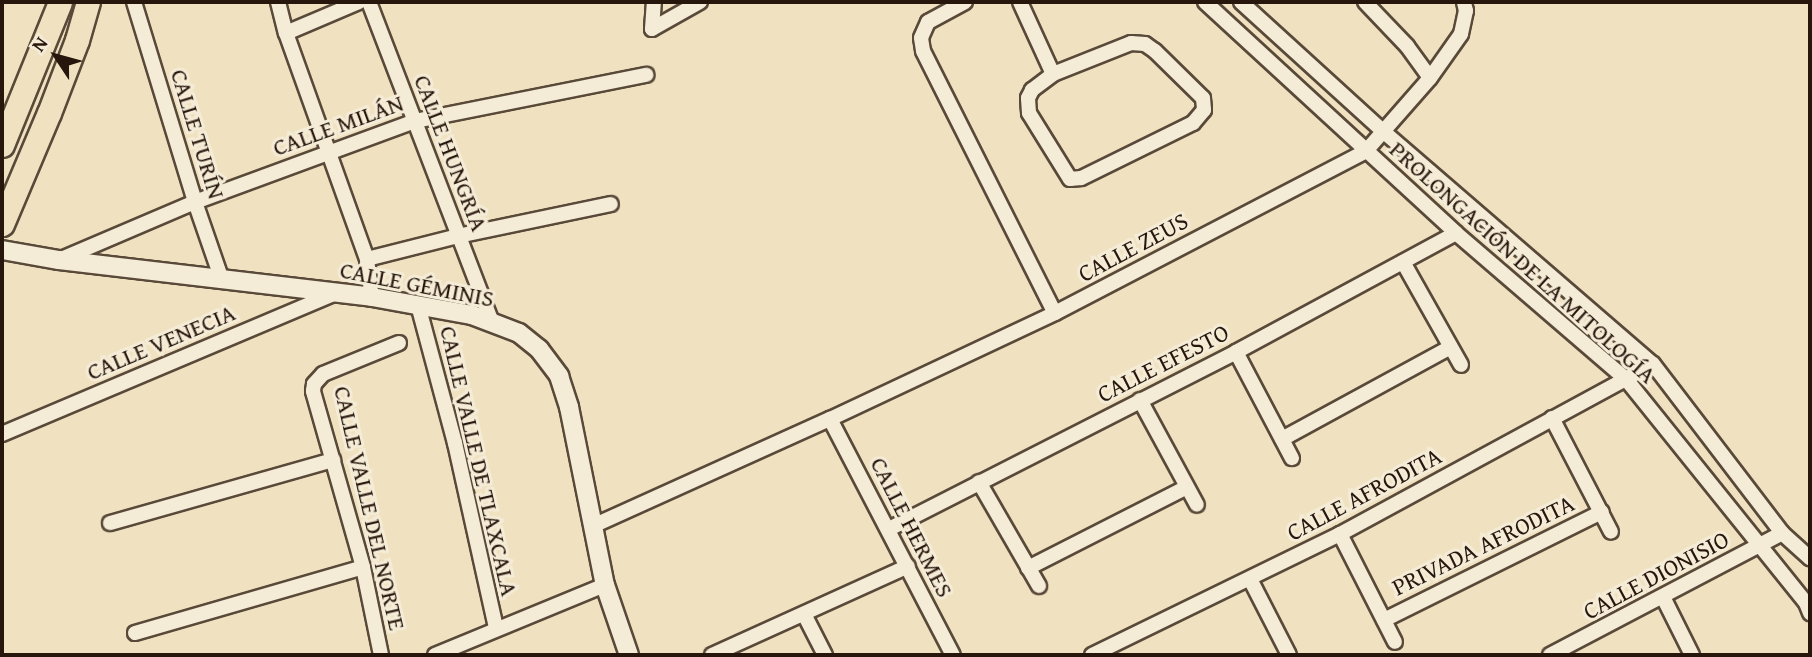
<!DOCTYPE html>
<html>
<head>
<meta charset="utf-8">
<style>
	body { margin:0 }
	#map { position:relative; width:1812px; height:657px; overflow:hidden; background:#f0e2c1; font-family:"Gentium Book Plus",serif }
	div>[style] { position:absolute }
	.roads { filter:drop-shadow(2px 0 #594939) drop-shadow(-2px 0 #594939) drop-shadow(0 2px #594939) drop-shadow(0 -2px #594939) }
	.minor>* { height:14px; margin:-7px; padding:0 7px; transform-origin:7px; border-radius:7px; background:#f5ecd7 }
	.tertiary>* { height:18px; margin:-9px; padding:0 9px; transform-origin:9px; border-radius:9px; background:#f5ecd7 }
	.primary>* { height:23px; margin:-11.5px; padding:0 11.5px; transform-origin:11.5px; border-radius:11.5px; background:#f0e2c1 }
	span { translate:-50% -50%; white-space:nowrap; text-align:center; line-height:1.15; -webkit-text-stroke:6px #f5ecd7; paint-order:stroke }
	.street-label { font-size:24px; color:#27160c }
	.frame { position:absolute; inset:0; border:4px solid #27160c; pointer-events:none }
	.north { position:absolute; left:21px; top:21px; width:70px; height:70px; -webkit-text-stroke:5px #f5ecd7; paint-order:stroke; rotate:306deg; font-size:19px; font-weight:700; line-height:28px; text-align:center; color:#27160c }
	.north::after { content:''; display:block; margin:auto; width:24px; height:32px; background:#27160c; clip-path:polygon(50% 0,100% 100%,50% 72%,0 100%) }
</style>
</head>
<body>
<div id="map">
	<div class="roads">
		<div class="minor">
			<div style="left:134px;top:2px;width:209px;rotate:73deg"></div>
			<div style="left:195px;top:202px;width:83px;rotate:70.9deg"></div>
			<div style="left:278px;top:2px;width:32px;rotate:76deg"></div>
			<div style="left:286px;top:33px;width:240px;rotate:70.3deg"></div>
			<div style="left:367px;top:259px;width:38px;rotate:83deg"></div>
			<div style="left:369px;top:2px;width:341px;rotate:69deg"></div>
			<div style="left:965px;top:2px;width:42px;rotate:151.6deg"></div>
			<div style="left:928px;top:22px;width:17px;rotate:114deg"></div>
			<div style="left:921px;top:38px;width:13px;rotate:81deg"></div>
			<div style="left:923px;top:51px;width:293px;rotate:63.3deg"></div>
			<div style="left:1020px;top:2px;width:79px;rotate:65.4deg"></div>
			<div style="left:1205px;top:2px;width:341px;rotate:42.6deg"></div>
			<div style="left:1456px;top:233px;width:224px;rotate:40.7deg"></div>
			<div style="left:1626px;top:379px;width:287px;rotate:51.2deg"></div>
			<div style="left:1806px;top:603px;width:11px;rotate:68deg"></div>
			<div style="left:1241px;top:2px;width:193px;rotate:42.3deg"></div>
			<div style="left:1384px;top:132px;width:355px;rotate:40.8deg"></div>
			<div style="left:1653px;top:364px;width:213px;rotate:52.6deg"></div>
			<div style="left:1782px;top:533px;width:38px;rotate:42deg"></div>
			<div style="left:1365px;top:2px;width:61px;rotate:46.3deg"></div>
			<div style="left:1407px;top:46px;width:39px;rotate:54deg"></div>
			<div style="left:652px;top:29px;width:55px;rotate:-29.4deg"></div>
			<div style="left:652px;top:29px;width:27px;rotate:-86deg"></div>
			<div style="left:286px;top:33px;width:79px;rotate:-23deg"></div>
			<div style="left:1131px;top:43px;width:14px;rotate:4deg"></div>
			<div style="left:1145px;top:44px;width:12px;rotate:35deg"></div>
			<div style="left:1155px;top:51px;width:67px;rotate:44.4deg"></div>
			<div style="left:1203px;top:98px;width:12px;rotate:85deg"></div>
			<div style="left:1204px;top:110px;width:17px;rotate:130deg"></div>
			<div style="left:1193px;top:123px;width:125px;rotate:153.8deg"></div>
			<div style="left:1081px;top:178px;width:11px;rotate:175deg"></div>
			<div style="left:1070px;top:179px;width:78px;rotate:-121.8deg"></div>
			<div style="left:1029px;top:113px;width:15px;rotate:-94deg"></div>
			<div style="left:1028px;top:98px;width:9px;rotate:-63deg"></div>
			<div style="left:1032px;top:90px;width:26px;rotate:-37deg"></div>
			<div style="left:1053px;top:74px;width:84px;rotate:-21.7deg"></div>
			<div style="left:367px;top:259px;width:94px;rotate:-14.2deg"></div>
			<div style="left:458px;top:236px;width:156px;rotate:-11.8deg"></div>
			<div style="left:59px;top:260px;width:148px;rotate:-23.1deg"></div>
			<div style="left:195px;top:202px;width:234px;rotate:-20.2deg"></div>
			<div style="left:415px;top:121px;width:236px;rotate:-11.3deg"></div>
			<div style="left:1403px;top:262px;width:118px;rotate:60.6deg"></div>
			<div style="left:418px;top:305px;width:143px;rotate:75deg"></div>
			<div style="left:455px;top:443px;width:189px;rotate:77.5deg"></div>
			<div style="left:1236px;top:352px;width:120px;rotate:62.2deg"></div>
			<div style="left:1140px;top:400px;width:119px;rotate:61.5deg"></div>
			<div style="left:1552px;top:418px;width:128px;rotate:62.6deg"></div>
			<div style="left:830px;top:419px;width:266px;rotate:62.5deg"></div>
			<div style="left:2px;top:434px;width:363px;rotate:-22.9deg"></div>
			<div style="left:1282px;top:439px;width:192px;rotate:-28.6deg"></div>
			<div style="left:979px;top:482px;width:120px;rotate:60deg"></div>
			<div style="left:110px;top:523px;width:232px;rotate:-15.8deg"></div>
			<div style="left:595px;top:525px;width:258px;rotate:-24.3deg"></div>
			<div style="left:830px;top:419px;width:249px;rotate:-25.2deg"></div>
			<div style="left:1055px;top:313px;width:351px;rotate:-27.5deg"></div>
			<div style="left:1366px;top:151px;width:97px;rotate:-48.8deg"></div>
			<div style="left:1430px;top:78px;width:54px;rotate:-54.8deg"></div>
			<div style="left:1461px;top:34px;width:24px;rotate:-78deg"></div>
			<div style="left:1466px;top:11px;width:9px;rotate:-103deg"></div>
			<div style="left:889px;top:529px;width:390px;rotate:-27deg"></div>
			<div style="left:1236px;top:352px;width:250px;rotate:-28.4deg"></div>
			<div style="left:1340px;top:534px;width:121px;rotate:63deg"></div>
			<div style="left:1028px;top:568px;width:178px;rotate:-27deg"></div>
			<div style="left:1250px;top:579px;width:85px;rotate:62.8deg"></div>
			<div style="left:1663px;top:597px;width:65px;rotate:63.4deg"></div>
			<div style="left:805px;top:616px;width:44px;rotate:62.9deg"></div>
			<div style="left:1384px;top:620px;width:243px;rotate:-26.4deg"></div>
			<div style="left:135px;top:633px;width:237px;rotate:-16.1deg"></div>
			<div style="left:381px;top:655px;width:90px;rotate:-101.6deg"></div>
			<div style="left:363px;top:567px;width:183px;rotate:-105.9deg"></div>
			<div style="left:313px;top:391px;width:7px;rotate:-82deg"></div>
			<div style="left:314px;top:384px;width:13px;rotate:-48deg"></div>
			<div style="left:323px;top:374px;width:82px;rotate:-22.2deg"></div>
			<div style="left:435px;top:655px;width:184px;rotate:-22.4deg"></div>
			<div style="left:712px;top:655px;width:215px;rotate:-24.4deg"></div>
			<div style="left:1092px;top:655px;width:276px;rotate:-26deg"></div>
			<div style="left:1340px;top:534px;width:356px;rotate:-28.5deg"></div>
			<div style="left:1550px;top:655px;width:262px;rotate:-27.7deg"></div>
		</div>
		<div class="tertiary">
			<div style="left:2px;top:250px;width:58px;rotate:10deg"></div>
			<div style="left:59px;top:260px;width:315px;rotate:6.7deg"></div>
			<div style="left:372px;top:297px;width:102px;rotate:10.2deg"></div>
			<div style="left:472px;top:315px;width:50px;rotate:21deg"></div>
			<div style="left:519px;top:333px;width:26px;rotate:39deg"></div>
			<div style="left:539px;top:349px;width:34px;rotate:53deg"></div>
			<div style="left:559px;top:376px;width:33px;rotate:72deg"></div>
			<div style="left:569px;top:407px;width:182px;rotate:78.6deg"></div>
			<div style="left:605px;top:585px;width:74px;rotate:71.1deg"></div>
		</div>
		<div class="primary">
			<div style="left:2px;top:145px;width:154px;rotate:-67.9deg"></div>
			<div style="left:2px;top:224px;width:121px;rotate:-67.1deg"></div>
			<div style="left:49px;top:113px;width:78px;rotate:-69deg"></div>
			<div style="left:77px;top:40px;width:40px;rotate:-74deg"></div>
		</div>
	</div>
	<div class="street-label">
		<span style="left:338px;top:125px;rotate:-20deg">CALLE MILÁN</span>
		<span style="left:198px;top:134px;rotate:73deg">CALLE TURÍN</span>
		<span style="left:451px;top:153px;rotate:69deg">CALLE HUNGRÍA</span>
		<span style="left:1133px;top:247px;rotate:-28deg">CALLE ZEUS</span>
		<span style="left:1523px;top:262px;rotate:42deg">PROLONGACIÓN DE LA MITOLOGÍA</span>
		<span style="left:417px;top:284px;rotate:11deg">CALLE GÉMINIS</span>
		<span style="left:161px;top:342px;rotate:-23deg">CALLE VENECIA</span>
		<span style="left:1163px;top:363px;rotate:-27deg">CALLE EFESTO</span>
		<span style="left:479px;top:461px;rotate:77deg">CALLE VALLE DE TLAXCALA</span>
		<span style="left:1364px;top:494px;rotate:-28deg">CALLE AFRODITA</span>
		<span style="left:370px;top:508px;rotate:77deg">CALLE VALLE DEL NORTE</span>
		<span style="left:912px;top:527px;rotate:63deg">CALLE HERMES</span>
		<span style="left:1483px;top:545px;rotate:-26deg">PRIVADA AFRODITA</span>
		<span style="left:1656px;top:575px;rotate:-28deg">CALLE DIONISIO</span>
	</div>
	<div class="frame"></div>
	<div class="north">N</div>
</div>
</body>
</html>
